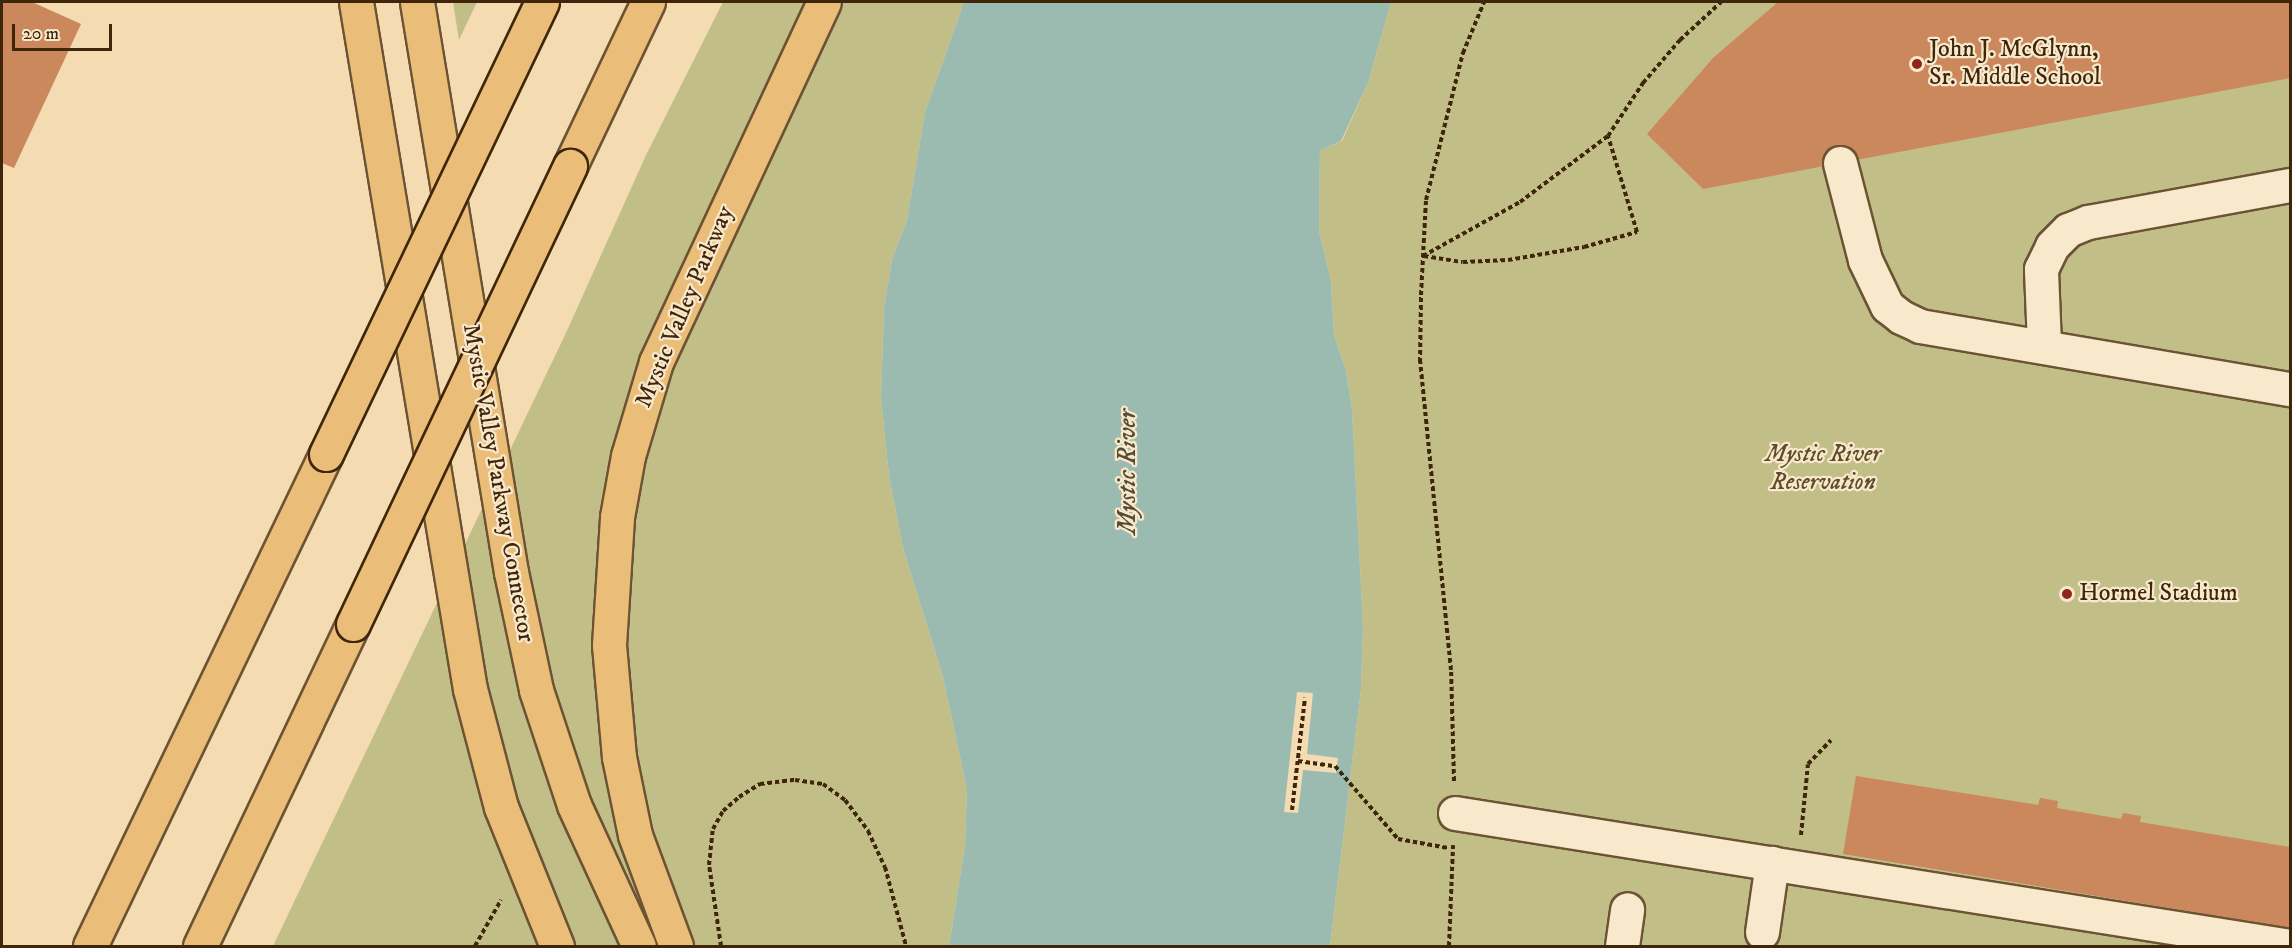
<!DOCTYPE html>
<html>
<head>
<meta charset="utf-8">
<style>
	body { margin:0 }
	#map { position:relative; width:2292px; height:948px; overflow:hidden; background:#f5dbb1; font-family:"IM FELL DW Pica",serif }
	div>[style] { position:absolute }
	.green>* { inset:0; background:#c1be88 }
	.water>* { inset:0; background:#9cbbb0 }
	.pier>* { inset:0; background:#f5dbb1 }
	.building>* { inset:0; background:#cb885d }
	.path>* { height:4px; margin-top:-2px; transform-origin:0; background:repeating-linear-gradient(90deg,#3f260b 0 4.5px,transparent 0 7.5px) }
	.roads { filter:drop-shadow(2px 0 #6c5334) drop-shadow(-2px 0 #6c5334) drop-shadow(0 2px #6c5334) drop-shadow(0 -2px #6c5334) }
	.minor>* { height:33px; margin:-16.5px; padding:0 16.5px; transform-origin:16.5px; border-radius:16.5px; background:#f8e8cc }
	.major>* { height:33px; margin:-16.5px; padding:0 16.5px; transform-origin:16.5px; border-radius:16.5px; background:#eabe78 }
	.highway>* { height:33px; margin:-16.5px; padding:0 16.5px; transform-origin:16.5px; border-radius:16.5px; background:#eabe78 }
	.bridges { filter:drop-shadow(2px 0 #3f260b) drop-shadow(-2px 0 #3f260b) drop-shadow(0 2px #3f260b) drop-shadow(0 -2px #3f260b) }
	.highway-bridge>* { height:33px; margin:-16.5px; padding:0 16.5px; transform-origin:16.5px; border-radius:16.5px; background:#eabe78 }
	.dots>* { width:16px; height:16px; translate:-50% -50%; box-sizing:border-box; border:3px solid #f8e8cc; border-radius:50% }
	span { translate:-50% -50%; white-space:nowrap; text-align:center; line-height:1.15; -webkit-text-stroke:4.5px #f8e8cc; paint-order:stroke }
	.poi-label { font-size:24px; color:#3f260b }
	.left { translate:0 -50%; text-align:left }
	.street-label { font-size:24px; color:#3f260b }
	.park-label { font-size:24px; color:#604c2a; font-style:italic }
	.water-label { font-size:26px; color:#564b34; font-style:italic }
	.frame { position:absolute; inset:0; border:3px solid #3f260b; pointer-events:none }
	.scale { position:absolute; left:12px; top:24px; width:100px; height:27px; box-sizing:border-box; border:3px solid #3f260b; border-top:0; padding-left:8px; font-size:18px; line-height:21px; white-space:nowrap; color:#3f260b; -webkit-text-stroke:4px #f8e8cc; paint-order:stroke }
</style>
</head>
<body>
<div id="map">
	<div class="green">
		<div style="clip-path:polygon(453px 2px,477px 2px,459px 40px)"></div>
		<div style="clip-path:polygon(723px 2px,964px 2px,925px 112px,907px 220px,892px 260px,884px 307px,881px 399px,889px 476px,903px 548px,943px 677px,967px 790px,965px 846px,949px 946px,273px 946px,565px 335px,647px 153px)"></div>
		<div style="clip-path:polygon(1391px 2px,2290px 2px,2290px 946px,1330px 946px,1361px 689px,1363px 627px,1352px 409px,1346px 371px,1334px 335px,1331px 281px,1319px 231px,1320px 151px,1342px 141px,1368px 83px)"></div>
	</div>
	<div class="water">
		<div style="clip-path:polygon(964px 2px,1391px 2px,1368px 83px,1341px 141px,1320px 151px,1319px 231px,1331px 281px,1334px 335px,1346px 371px,1352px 409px,1363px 627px,1361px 689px,1330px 946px,949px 946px,965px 846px,967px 790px,943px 677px,903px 548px,889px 476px,881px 399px,884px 307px,892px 260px,907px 220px,925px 112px)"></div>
	</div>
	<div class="pier">
		<div style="clip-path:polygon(1297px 692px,1313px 693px,1307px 754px,1338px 758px,1336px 773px,1303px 770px,1298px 813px,1284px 812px)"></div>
	</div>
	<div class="building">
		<div style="clip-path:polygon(2px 2px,32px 2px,81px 24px,14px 168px,2px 163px)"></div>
		<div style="clip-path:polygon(1778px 2px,2290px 2px,2290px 78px,1703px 189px,1647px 134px,1713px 58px)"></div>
		<div style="clip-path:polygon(1856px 776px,2038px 805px,2040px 798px,2058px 801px,2057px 808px,2121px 819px,2123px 813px,2141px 816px,2140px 822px,2290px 847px,2290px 928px,1843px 854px)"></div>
	</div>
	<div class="path">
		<div style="left:1423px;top:256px;width:111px;rotate:-29.1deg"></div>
		<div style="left:1520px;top:202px;width:110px;rotate:-36.9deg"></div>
		<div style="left:1608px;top:136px;width:64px;rotate:-56.6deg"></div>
		<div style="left:1643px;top:83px;width:57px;rotate:-49.3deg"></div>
		<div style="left:1680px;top:40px;width:56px;rotate:-42.8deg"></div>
		<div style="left:1424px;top:256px;width:39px;rotate:9deg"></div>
		<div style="left:1463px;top:262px;width:45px;rotate:-2.5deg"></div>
		<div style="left:1508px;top:260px;width:77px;rotate:-9.7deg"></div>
		<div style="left:1584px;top:247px;width:55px;rotate:-15.8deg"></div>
		<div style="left:1637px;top:232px;width:100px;rotate:-106.8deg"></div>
		<div style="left:1298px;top:761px;width:37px;rotate:8deg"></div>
		<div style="left:1335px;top:766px;width:96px;rotate:49.2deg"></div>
		<div style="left:1398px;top:839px;width:51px;rotate:10.2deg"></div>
		<div style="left:1454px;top:781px;width:111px;rotate:-91.5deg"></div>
		<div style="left:1451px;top:670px;width:310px;rotate:-95.7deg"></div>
		<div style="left:1420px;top:362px;width:67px;rotate:-89.1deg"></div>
		<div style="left:1421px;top:295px;width:95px;rotate:-87deg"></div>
		<div style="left:1426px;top:200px;width:152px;rotate:-75.9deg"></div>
		<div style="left:1463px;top:53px;width:55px;rotate:-67.6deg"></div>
		<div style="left:1292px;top:810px;width:113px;rotate:-83.4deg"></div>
		<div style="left:1801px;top:835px;width:71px;rotate:-84.4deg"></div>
		<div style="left:1808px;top:764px;width:33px;rotate:-46deg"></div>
		<div style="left:475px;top:946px;width:53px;rotate:-60.5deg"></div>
		<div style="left:721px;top:946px;width:82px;rotate:-98.4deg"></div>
		<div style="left:709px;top:865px;width:36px;rotate:-84deg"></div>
		<div style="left:713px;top:829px;width:21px;rotate:-61deg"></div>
		<div style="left:723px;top:811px;width:21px;rotate:-41deg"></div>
		<div style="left:739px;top:797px;width:25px;rotate:-32deg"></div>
		<div style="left:760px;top:784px;width:35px;rotate:-7deg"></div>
		<div style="left:795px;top:780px;width:28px;rotate:8deg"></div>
		<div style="left:823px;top:784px;width:27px;rotate:36deg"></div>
		<div style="left:845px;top:800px;width:39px;rotate:53deg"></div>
		<div style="left:868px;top:831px;width:40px;rotate:65deg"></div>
		<div style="left:885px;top:867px;width:82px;rotate:75.1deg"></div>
		<div style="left:1449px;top:946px;width:101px;rotate:-87.7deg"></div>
	</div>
	<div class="roads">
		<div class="minor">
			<div style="left:1840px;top:163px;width:100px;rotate:75.5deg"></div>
			<div style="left:1865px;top:260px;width:51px;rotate:64.4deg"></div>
			<div style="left:1887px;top:306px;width:18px;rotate:38deg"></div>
			<div style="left:1901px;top:317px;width:21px;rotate:25deg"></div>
			<div style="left:1920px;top:326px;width:375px;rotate:9.7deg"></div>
			<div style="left:2044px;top:345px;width:76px;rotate:-92.3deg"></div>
			<div style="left:2041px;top:269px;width:25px;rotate:-64deg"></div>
			<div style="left:2052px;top:246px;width:23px;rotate:-45deg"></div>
			<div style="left:2068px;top:230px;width:22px;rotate:-22deg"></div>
			<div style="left:2088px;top:222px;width:205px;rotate:-10.4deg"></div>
			<div style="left:1455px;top:813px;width:846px;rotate:9.05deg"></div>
			<div style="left:1762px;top:932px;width:70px;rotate:-81.8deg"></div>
			<div style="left:1622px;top:946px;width:37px;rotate:-82deg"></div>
		</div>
		<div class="major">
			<div style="left:676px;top:946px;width:118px;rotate:-110.3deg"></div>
			<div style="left:635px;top:835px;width:80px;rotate:-101.6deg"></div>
			<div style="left:619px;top:757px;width:112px;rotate:-95.1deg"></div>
			<div style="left:609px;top:645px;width:128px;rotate:-86.4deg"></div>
			<div style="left:617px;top:517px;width:62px;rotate:-79.8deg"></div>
			<div style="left:628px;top:456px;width:98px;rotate:-73.4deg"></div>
			<div style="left:656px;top:362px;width:397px;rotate:-65deg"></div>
		</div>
		<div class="highway">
			<div style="left:356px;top:2px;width:696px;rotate:80.58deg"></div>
			<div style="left:470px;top:689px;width:122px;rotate:75.3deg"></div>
			<div style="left:501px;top:807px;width:150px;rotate:68.1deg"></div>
			<div style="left:417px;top:2px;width:578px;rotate:80.64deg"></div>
			<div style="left:511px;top:572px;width:121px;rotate:78deg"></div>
			<div style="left:536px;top:690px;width:121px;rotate:71.7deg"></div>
			<div style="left:574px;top:805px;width:155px;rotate:65.3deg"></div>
			<div style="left:570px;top:166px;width:182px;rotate:-64.6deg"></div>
			<div style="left:90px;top:946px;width:546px;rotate:-64.37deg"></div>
			<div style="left:200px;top:946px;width:357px;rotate:-64.6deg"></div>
		</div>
	</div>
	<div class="bridges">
		<div class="highway-bridge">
			<div style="left:326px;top:454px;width:501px;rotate:-64.46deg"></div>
			<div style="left:353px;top:624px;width:507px;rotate:-64.65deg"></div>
		</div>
	</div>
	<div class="dots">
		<div style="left:1917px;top:64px;background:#8f2418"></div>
		<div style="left:2067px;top:594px;background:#8f2418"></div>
	</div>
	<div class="poi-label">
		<span class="left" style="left:1929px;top:64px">John J. McGlynn,<br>Sr. Middle School</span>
		<span class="left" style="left:2079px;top:594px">Hormel Stadium</span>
	</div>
	<div class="street-label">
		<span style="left:685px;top:307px;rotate:-67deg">Mystic Valley Parkway</span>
		<span style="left:498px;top:483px;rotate:80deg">Mystic Valley Parkway Connector</span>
	</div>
	<div class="park-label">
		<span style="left:1823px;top:469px">Mystic River<br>Reservation</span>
	</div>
	<div class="water-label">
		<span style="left:1128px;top:472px;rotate:-90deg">Mystic River</span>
	</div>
	<div class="frame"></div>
	<div class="scale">20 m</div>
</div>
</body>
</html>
